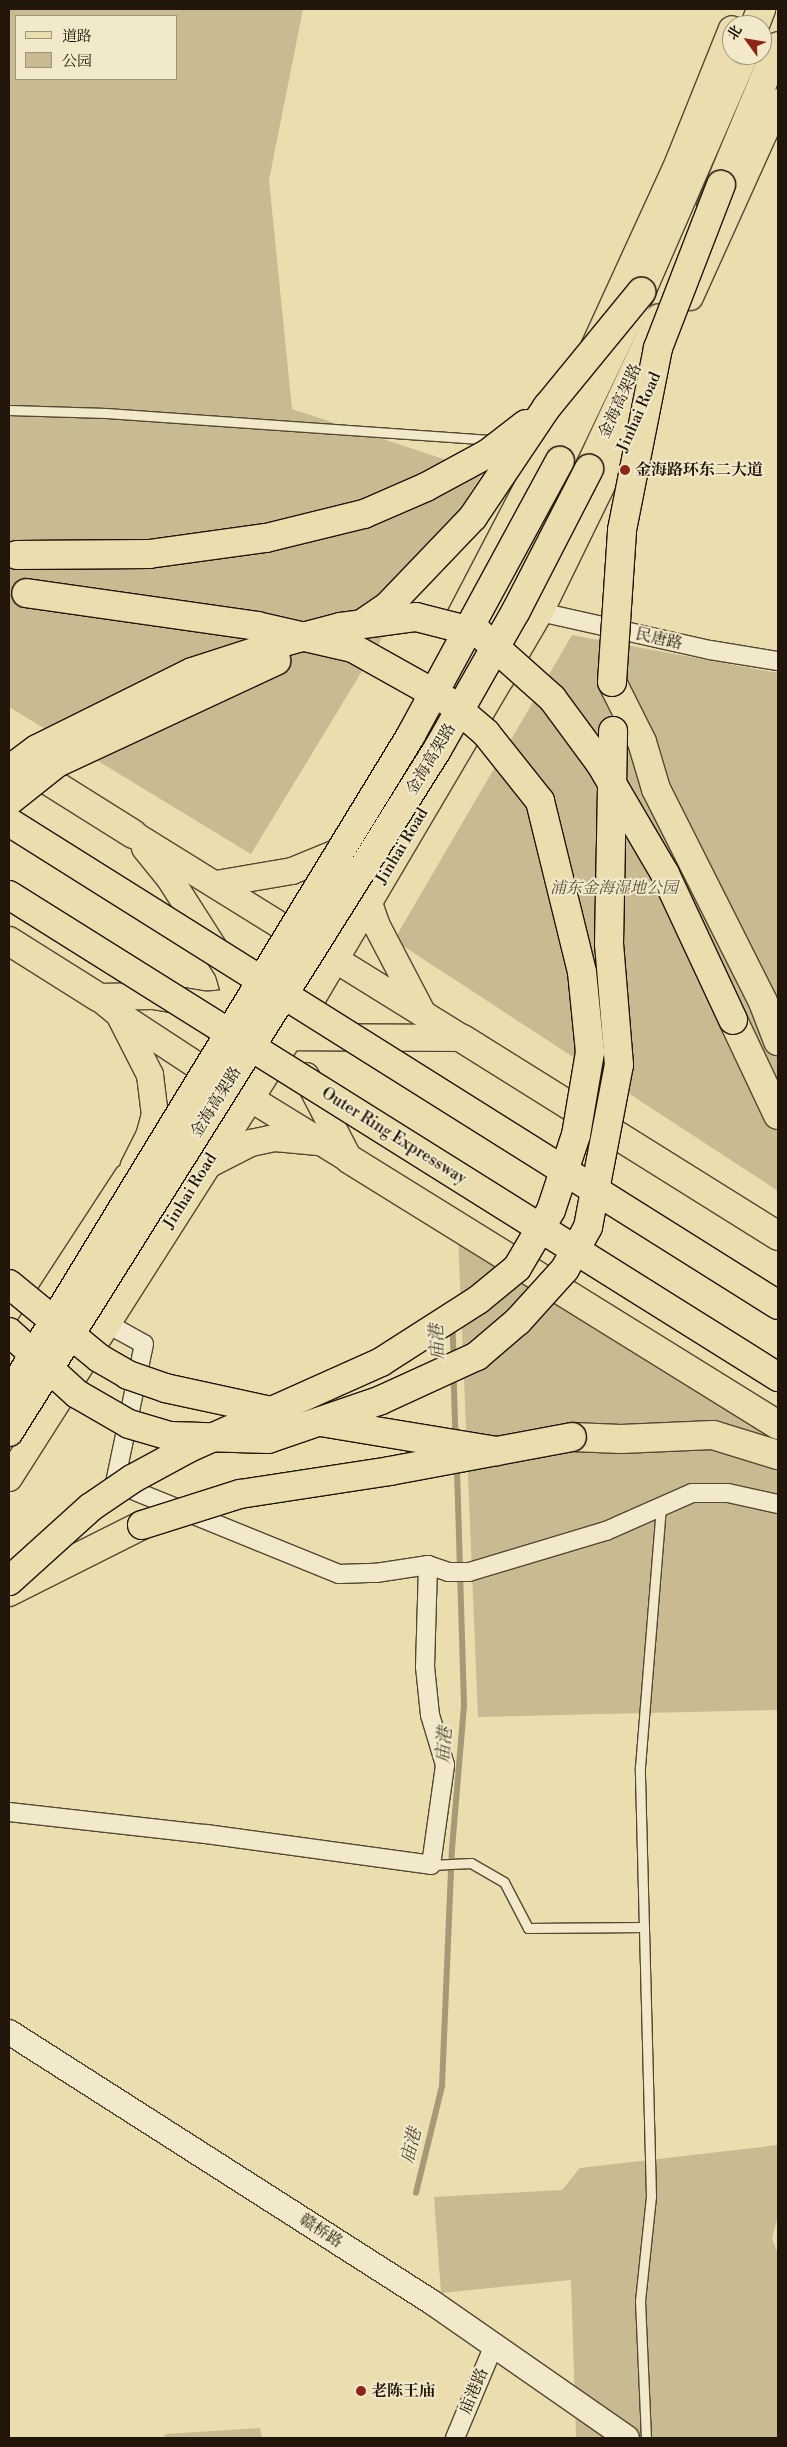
<!DOCTYPE html>
<html>
<head>
<meta charset="utf-8">
<style>
	body { margin:0 }
	#map { position:relative; width:787px; height:2447px; overflow:hidden; background:#eaddae; font-family:"Libre Bodoni","Noto Serif SC",serif }
	div>[style] { position:absolute }
	.green>* { inset:0; background:#c8bb92 }
	.stream>* { height:5.5px; margin:-2.75px; padding:0 2.75px; transform-origin:2.75px; border-radius:2.75px; background:#a69976 }
	.roads { filter:drop-shadow(1px 0 #534832) drop-shadow(-1px 0 #534832) drop-shadow(0 1px #534832) drop-shadow(0 -1px #534832) }
	.lane>* { height:9px; margin:-4.5px; padding:0 4.5px; transform-origin:4.5px; border-radius:4.5px; background:#f1e9ca }
	.street>* { height:18px; margin:-9px; padding:0 9px; transform-origin:9px; border-radius:9px; background:#f1e9ca }
	.secondary>* { height:24px; margin:-12px; padding:0 12px; transform-origin:12px; border-radius:12px; background:#f1e9ca }
	.primary>* { height:26px; margin:-13px; padding:0 13px; transform-origin:13px; border-radius:13px; background:#eaddae }
	.highway>* { height:28px; margin:-14px; padding:0 14px; transform-origin:14px; border-radius:14px; background:#eaddae }
	.bridges { filter:drop-shadow(1px 0 #211609) drop-shadow(-1px 0 #211609) drop-shadow(0 1px #211609) drop-shadow(0 -1px #211609) }
	.highway-bridge>* { height:28px; margin:-14px; padding:0 14px; transform-origin:14px; border-radius:14px; background:#eaddae }
	.dots>* { width:14px; height:14px; translate:-50% -50%; box-sizing:border-box; border:2px solid #f1e9ca; border-radius:50% }
	span { translate:-50% -50%; white-space:nowrap; text-align:center; line-height:1.15; -webkit-text-stroke:4px #f1e9ca; paint-order:stroke }
	.street-label { font-size:16px; color:#211609 }
	.poi-label { font-size:16px; color:#211609; font-weight:700 }
	.left { translate:0 -50%; text-align:left }
	.park-label { font-size:16px; color:#5b5039; font-style:italic }
	.water-label { font-size:18px; color:#564a35; font-style:italic }
	.frame { position:absolute; inset:0; border:10px solid #211609; pointer-events:none }
	.legend { position:absolute; left:15px; top:15px; width:162px; height:65px; box-sizing:border-box; background:#f1e9ca; border:1px solid #9e957d; margin:0; padding:6px 9px; list-style:none; font-size:15px; color:#211609 }
	.legend li { display:flex; align-items:center; gap:10px; height:25px }
	.legend b { width:25px; border:1px solid #9e957d }
	.north { position:absolute; left:722px; top:15px; width:50px; height:50px; box-sizing:border-box; background:#f1e9ca; border:1px solid #9e957d; border-radius:50%; rotate:302deg; font-size:14px; font-weight:700; line-height:20px; text-align:center; color:#211609 }
	.north::after { content:''; display:block; margin:auto; width:18px; height:22px; background:#8f2418; clip-path:polygon(50% 0,100% 100%,50% 72%,0 100%) }
</style>
</head>
<body>
<div id="map">
	<div class="green">
		<div style="clip-path:polygon(evenodd,9px 9px,303px 9px,269px 180px,292px 409px,483px 472px,251px 854px,9px 707px,9px 9px,16px 16px,176px 16px,176px 79px,16px 79px,16px 16px)"></div>
		<div style="clip-path:polygon(572px 635px,778px 673px,778px 1191px,394px 940px)"></div>
		<div style="clip-path:polygon(458px 1235px,778px 1437px,778px 1710px,478px 1717px)"></div>
		<div style="clip-path:polygon(778px 2145px,778px 2216px,772px 2238px,778px 2254px,778px 2438px,576px 2438px,571px 2280px,441px 2293px,434px 2197px,562px 2190px,580px 2168px)"></div>
		<div style="clip-path:polygon(260px 2428px,262px 2438px,163px 2438px,166px 2434px)"></div>
	</div>
	<div class="stream">
		<div style="left:453px;top:1326px;width:31px;rotate:88deg"></div>
		<div style="left:454px;top:1374px;width:63px;rotate:88.2deg"></div>
		<div style="left:416px;top:2193px;width:110px;rotate:-76.3deg"></div>
		<div style="left:442px;top:2086px;width:237px;rotate:-87.6deg"></div>
		<div style="left:452px;top:1849px;width:144px;rotate:-85.2deg"></div>
		<div style="left:464px;top:1705px;width:239px;rotate:-91.7deg"></div>
	</div>
	<div class="roads">
		<div class="lane">
			<div style="left:9px;top:410px;width:97px;rotate:1.8deg"></div>
			<div style="left:106px;top:413px;width:389px;rotate:4deg"></div>
			<div style="left:431px;top:1865px;width:40px;rotate:-2.9deg"></div>
			<div style="left:471px;top:1863px;width:38px;rotate:30deg"></div>
			<div style="left:504px;top:1882px;width:52px;rotate:62.4deg"></div>
			<div style="left:528px;top:1928px;width:116px;rotate:-0.5deg"></div>
			<div style="left:646px;top:2438px;width:137px;rotate:-92.5deg"></div>
			<div style="left:640px;top:2301px;width:106px;rotate:-84deg"></div>
			<div style="left:651px;top:2196px;width:429px;rotate:-91.5deg"></div>
			<div style="left:640px;top:1767px;width:261px;rotate:-85.4deg"></div>
		</div>
		<div class="street">
			<div style="left:540px;top:612px;width:174px;rotate:12.6deg"></div>
			<div style="left:710px;top:650px;width:69px;rotate:9.2deg"></div>
			<div style="left:106px;top:1323px;width:43px;rotate:28.9deg"></div>
			<div style="left:144px;top:1344px;width:142px;rotate:101.8deg"></div>
			<div style="left:115px;top:1483px;width:242px;rotate:22.1deg"></div>
			<div style="left:339px;top:1574px;width:37px;rotate:-2deg"></div>
			<div style="left:376px;top:1573px;width:53px;rotate:-8.7deg"></div>
			<div style="left:428px;top:1565px;width:21px;rotate:19deg"></div>
			<div style="left:448px;top:1572px;width:21px"></div>
			<div style="left:469px;top:1572px;width:143px;rotate:-16.7deg"></div>
			<div style="left:606px;top:1531px;width:94px;rotate:-23.8deg"></div>
			<div style="left:692px;top:1493px;width:36px"></div>
			<div style="left:728px;top:1493px;width:51px;rotate:12.4deg"></div>
			<div style="left:9px;top:1812px;width:198px;rotate:6.4deg"></div>
			<div style="left:206px;top:1834px;width:227px;rotate:7.8deg"></div>
			<div style="left:431px;top:1865px;width:101px;rotate:-82deg"></div>
			<div style="left:445px;top:1765px;width:52px;rotate:-106.7deg"></div>
			<div style="left:430px;top:1715px;width:48px;rotate:-95.9deg"></div>
			<div style="left:425px;top:1667px;width:102px;rotate:-88.3deg"></div>
			<div style="left:455px;top:2438px;width:101px;rotate:-67.2deg"></div>
		</div>
		<div class="secondary">
			<div style="left:9px;top:2032px;width:503px;rotate:32.58deg"></div>
			<div style="left:433px;top:2303px;width:236px;rotate:34.8deg"></div>
		</div>
		<div class="primary">
			<div style="left:690px;top:297px;width:214px;rotate:-65.7deg"></div>
			<div style="left:458px;top:620px;width:197px;rotate:-62.5deg"></div>
			<div style="left:549px;top:445px;width:310px;rotate:-65.4deg"></div>
			<div style="left:678px;top:163px;width:144px;rotate:-68.1deg"></div>
			<div style="left:133px;top:834px;width:388px;rotate:31.8deg"></div>
			<div style="left:145px;top:848px;width:40px;rotate:51deg"></div>
			<div style="left:170px;top:879px;width:108px;rotate:57.5deg"></div>
			<div style="left:228px;top:970px;width:32px;rotate:74deg"></div>
			<div style="left:237px;top:1001px;width:31px;rotate:65deg"></div>
			<div style="left:216px;top:884px;width:77px;rotate:-9.7deg"></div>
			<div style="left:292px;top:871px;width:48px;rotate:-22.2deg"></div>
			<div style="left:369px;top:903px;width:24px;rotate:71deg"></div>
			<div style="left:377px;top:926px;width:97px;rotate:62.4deg"></div>
			<div style="left:98px;top:997px;width:28px;rotate:39deg"></div>
			<div style="left:120px;top:1015px;width:91px;rotate:33.3deg"></div>
			<div style="left:196px;top:1065px;width:180px;rotate:31.6deg"></div>
			<div style="left:98px;top:997px;width:55px;rotate:-1deg"></div>
			<div style="left:153px;top:996px;width:55px;rotate:9.5deg"></div>
			<div style="left:207px;top:1005px;width:46px;rotate:-6.2deg"></div>
			<div style="left:121px;top:1018px;width:64px;rotate:63deg"></div>
			<div style="left:150px;top:1075px;width:39px;rotate:83deg"></div>
			<div style="left:155px;top:1114px;width:23px;rotate:105deg"></div>
			<div style="left:149px;top:1136px;width:34px;rotate:117deg"></div>
			<div style="left:274px;top:1037px;width:188px;rotate:0.3deg"></div>
			<div style="left:306px;top:1076px;width:93px;rotate:62.6deg"></div>
			<div style="left:206px;top:1166px;width:51px;rotate:-27.1deg"></div>
			<div style="left:251px;top:1143px;width:25px;rotate:-12deg"></div>
			<div style="left:275px;top:1138px;width:43px;rotate:5.3deg"></div>
			<div style="left:9px;top:1358px;width:216px;rotate:-56.9deg"></div>
			<div style="left:9px;top:1478px;width:522px;rotate:-57.53deg"></div>
			<div style="left:289px;top:1038px;width:419px;rotate:-59.5deg"></div>
			<div style="left:502px;top:677px;width:75px;rotate:-59.7deg"></div>
			<div style="left:540px;top:612px;width:228px;rotate:-64deg"></div>
		</div>
		<div class="highway">
			<div style="left:755px;top:25px;width:17px;rotate:-69deg"></div>
			<div style="left:711px;top:207px;width:174px;rotate:-67.4deg"></div>
			<div style="left:560px;top:461px;width:187px;rotate:-64.4deg"></div>
			<div style="left:641px;top:292px;width:258px;rotate:-66.5deg"></div>
			<div style="left:589px;top:469px;width:166px;rotate:-65.1deg"></div>
			<div style="left:612px;top:682px;width:67px;rotate:63.4deg"></div>
			<div style="left:642px;top:742px;width:49px;rotate:73.4deg"></div>
			<div style="left:656px;top:789px;width:238px;rotate:63.3deg"></div>
			<div style="left:763px;top:1002px;width:42px;rotate:69deg"></div>
			<div style="left:20px;top:763px;width:133px;rotate:32.1deg"></div>
			<div style="left:9px;top:941px;width:105px;rotate:32.2deg"></div>
			<div style="left:733px;top:1020px;width:105px;rotate:64.7deg"></div>
			<div style="left:463px;top:1039px;width:372px;rotate:32deg"></div>
			<div style="left:349px;top:1159px;width:505px;rotate:31.8deg"></div>
			<div style="left:572px;top:1437px;width:49px;rotate:2.3deg"></div>
			<div style="left:621px;top:1439px;width:92px;rotate:-2.5deg"></div>
			<div style="left:713px;top:1435px;width:68px;rotate:17.1deg"></div>
			<div style="left:9px;top:1592px;width:149px;rotate:-26.7deg"></div>
		</div>
	</div>
	<div class="bridges">
		<div class="highway-bridge">
			<div style="left:17px;top:555px;width:132px;rotate:-0.4deg"></div>
			<div style="left:149px;top:554px;width:118px;rotate:-7.8deg"></div>
			<div style="left:266px;top:538px;width:101px;rotate:-13.8deg"></div>
			<div style="left:364px;top:514px;width:68px;rotate:-23.5deg"></div>
			<div style="left:426px;top:487px;width:69px;rotate:-28.4deg"></div>
			<div style="left:487px;top:454px;width:49px;rotate:-37.6deg"></div>
			<div style="left:363px;top:623px;width:30px;rotate:-34deg"></div>
			<div style="left:388px;top:606px;width:123px;rotate:-46.3deg"></div>
			<div style="left:473px;top:517px;width:133px;rotate:-56.1deg"></div>
			<div style="left:547px;top:407px;width:149px;rotate:-50.7deg"></div>
			<div style="left:612px;top:682px;width:152px;rotate:-86.2deg"></div>
			<div style="left:622px;top:530px;width:186px;rotate:-78.8deg"></div>
			<div style="left:658px;top:348px;width:175px;rotate:-68.9deg"></div>
			<div style="left:9px;top:770px;width:35px;rotate:-37deg"></div>
			<div style="left:37px;top:749px;width:173px;rotate:-26.4deg"></div>
			<div style="left:192px;top:672px;width:104px;rotate:-17.9deg"></div>
			<div style="left:291px;top:640px;width:52px;rotate:-14.6deg"></div>
			<div style="left:341px;top:627px;width:76px;rotate:-7.6deg"></div>
			<div style="left:416px;top:617px;width:65px;rotate:14.3deg"></div>
			<div style="left:479px;top:633px;width:98px;rotate:41.7deg"></div>
			<div style="left:552px;top:698px;width:81px;rotate:53.6deg"></div>
			<div style="left:600px;top:763px;width:129px;rotate:59.6deg"></div>
			<div style="left:665px;top:874px;width:161px;rotate:65deg"></div>
			<div style="left:9px;top:801px;width:61px;rotate:-38.4deg"></div>
			<div style="left:57px;top:763px;width:242px;rotate:-25deg"></div>
			<div style="left:9px;top:822px;width:908px;rotate:32.13deg"></div>
			<div style="left:9px;top:895px;width:908px;rotate:32.08deg"></div>
			<div style="left:9px;top:1284px;width:117px;rotate:39.4deg"></div>
			<div style="left:99px;top:1358px;width:34px;rotate:30deg"></div>
			<div style="left:128px;top:1375px;width:39px;rotate:19deg"></div>
			<div style="left:165px;top:1388px;width:114px;rotate:12.2deg"></div>
			<div style="left:9px;top:1332px;width:92px;rotate:42.4deg"></div>
			<div style="left:77px;top:1394px;width:60px;rotate:30deg"></div>
			<div style="left:129px;top:1424px;width:43px;rotate:16.3deg"></div>
			<div style="left:170px;top:1436px;width:98px;rotate:1.8deg"></div>
			<div style="left:268px;top:1439px;width:120px;rotate:-19deg"></div>
			<div style="left:381px;top:1400px;width:106px;rotate:-24.6deg"></div>
			<div style="left:477px;top:1356px;width:54px;rotate:-40.5deg"></div>
			<div style="left:518px;top:1321px;width:70px;rotate:-47.9deg"></div>
			<div style="left:565px;top:1269px;width:48px;rotate:-61.3deg"></div>
			<div style="left:588px;top:1227px;width:165px;rotate:-79.2deg"></div>
			<div style="left:619px;top:1065px;width:121px;rotate:-94.7deg"></div>
			<div style="left:609px;top:944px;width:213px;rotate:-88.9deg"></div>
			<div style="left:9px;top:1395px;width:773px;rotate:-58.65deg"></div>
			<div style="left:411px;top:735px;width:312px;rotate:-61.5deg"></div>
			<div style="left:321px;top:1422px;width:178px;rotate:9.4deg"></div>
			<div style="left:9px;top:1432px;width:805px;rotate:-57.89deg"></div>
			<div style="left:437px;top:750px;width:160px;rotate:-60.4deg"></div>
			<div style="left:516px;top:611px;width:160px;rotate:-62.8deg"></div>
			<div style="left:142px;top:1525px;width:103px;rotate:-17.6deg"></div>
			<div style="left:240px;top:1494px;width:152px;rotate:-8.7deg"></div>
			<div style="left:390px;top:1471px;width:185px;rotate:-10.6deg"></div>
			<div style="left:9px;top:1581px;width:110px;rotate:-42.1deg"></div>
			<div style="left:91px;top:1507px;width:50px;rotate:-34.3deg"></div>
			<div style="left:132px;top:1479px;width:65px;rotate:-28.5deg"></div>
			<div style="left:189px;top:1448px;width:210px;rotate:-24.1deg"></div>
			<div style="left:381px;top:1362px;width:115px;rotate:-32.6deg"></div>
			<div style="left:478px;top:1300px;width:50px;rotate:-39.4deg"></div>
			<div style="left:517px;top:1268px;width:67px;rotate:-59.6deg"></div>
			<div style="left:551px;top:1210px;width:79px;rotate:-71.6deg"></div>
			<div style="left:576px;top:1135px;width:84px;rotate:-80.4deg"></div>
			<div style="left:590px;top:1052px;width:80px;rotate:-95.7deg"></div>
			<div style="left:582px;top:972px;width:176px;rotate:-103.8deg"></div>
			<div style="left:540px;top:801px;width:87px;rotate:-128.5deg"></div>
			<div style="left:486px;top:733px;width:46px;rotate:-139.4deg"></div>
			<div style="left:451px;top:703px;width:112px;rotate:-150.7deg"></div>
			<div style="left:353px;top:648px;width:98px;rotate:-167.1deg"></div>
			<div style="left:257px;top:626px;width:233px;rotate:-171.9deg"></div>
		</div>
	</div>
	<div class="dots">
		<div style="left:625px;top:470px;background:#8f2418"></div>
		<div style="left:361px;top:2391px;background:#8f2418"></div>
	</div>
	<div class="street-label">
		<span style="left:620px;top:401px;rotate:-65deg">金海高架路</span>
		<span style="left:639px;top:412px;rotate:-66deg">Jinhai Road</span>
		<span style="left:659px;top:639px;rotate:13deg">民唐路</span>
		<span style="left:431px;top:759px;rotate:-59deg">金海高架路</span>
		<span style="left:402px;top:846px;rotate:-59deg">Jinhai Road</span>
		<span style="left:216px;top:1102px;rotate:-58deg">金海高架路</span>
		<span style="left:394px;top:1136px;rotate:32deg">Outer Ring Expressway</span>
		<span style="left:190px;top:1191px;rotate:-58deg">Jinhai Road</span>
		<span style="left:321px;top:2231px;rotate:33deg">赣桥路</span>
		<span style="left:474px;top:2391px;rotate:-67deg">庙港路</span>
	</div>
	<div class="poi-label">
		<span class="left" style="left:635px;top:470px">金海路环东二大道</span>
		<span class="left" style="left:371px;top:2391px">老陈王庙</span>
	</div>
	<div class="park-label">
		<span style="left:614px;top:888px">浦东金海湿地公园</span>
	</div>
	<div class="water-label">
		<span style="left:438px;top:1342px;rotate:-92deg">庙港</span>
		<span style="left:445px;top:1745px;rotate:-85deg">庙港</span>
		<span style="left:412px;top:2146px;rotate:-76deg">庙港</span>
	</div>
	<div class="frame"></div>
	<ul class="legend">
	<li><b style="height:6px;background:#eaddae"></b>道路</li>
	<li><b style="height:14px;background:#c8bb92"></b>公园</li>
	</ul>
	<div class="north">北</div>
</div>
</body>
</html>
